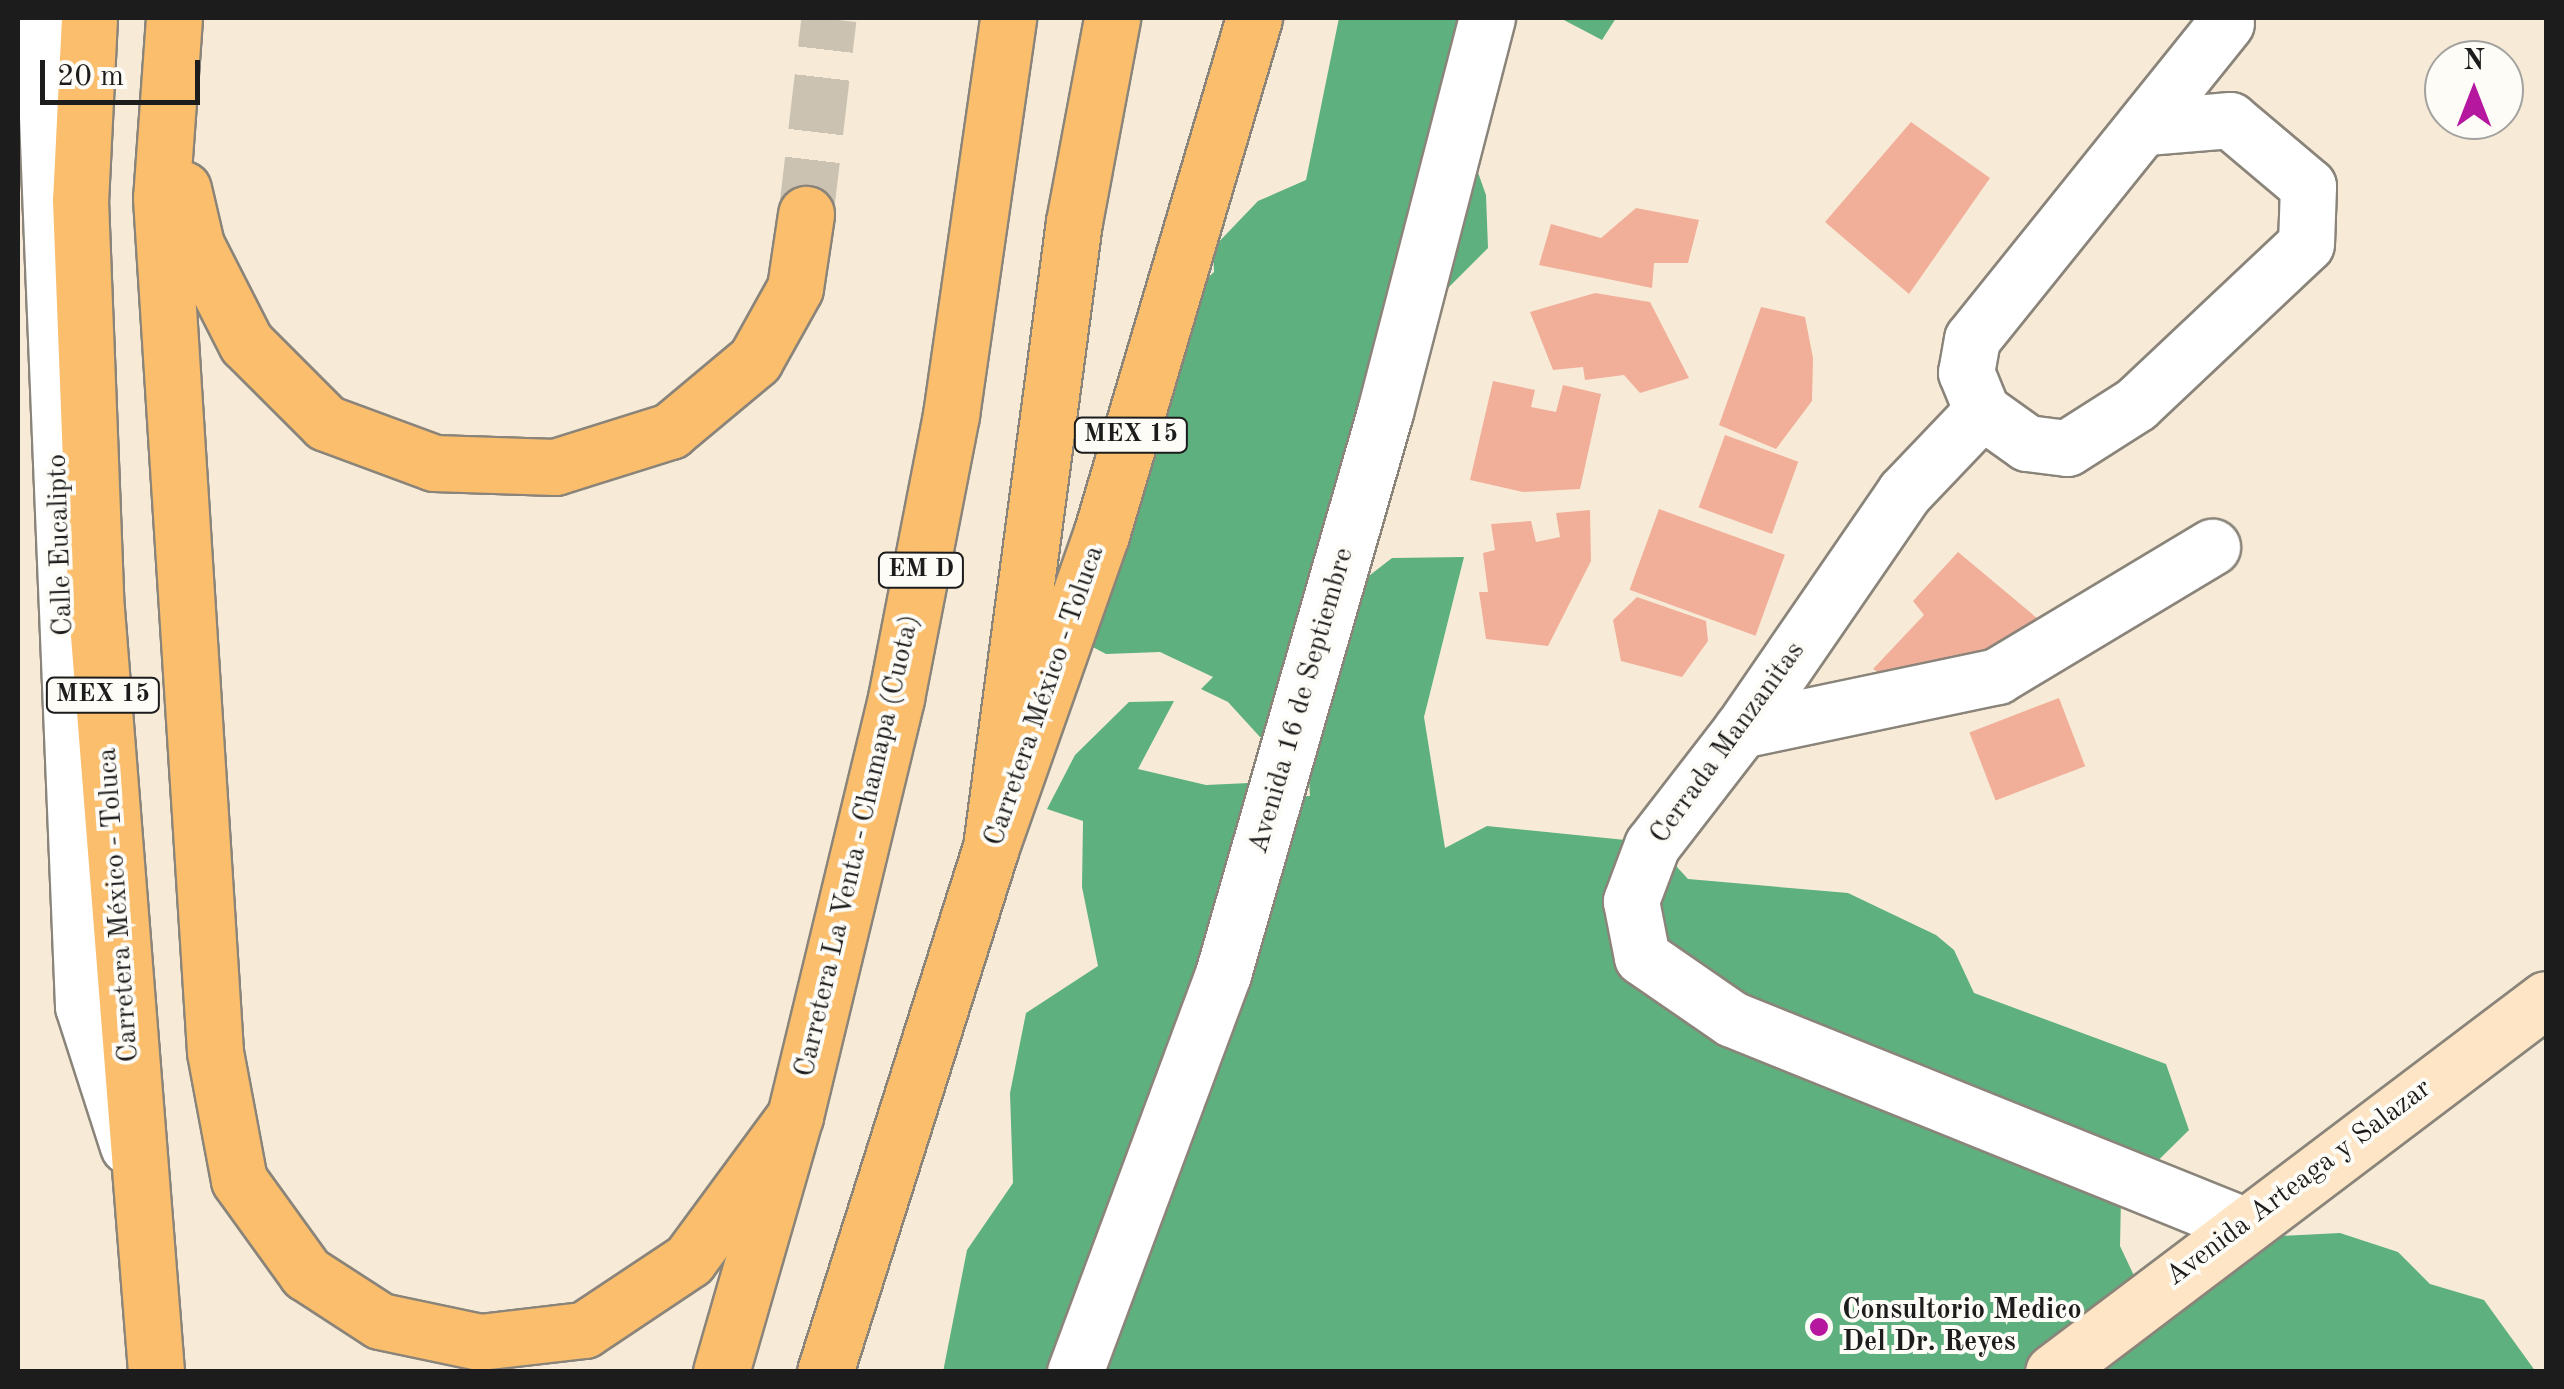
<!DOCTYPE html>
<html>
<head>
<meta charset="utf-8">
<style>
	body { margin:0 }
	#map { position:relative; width:2564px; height:1389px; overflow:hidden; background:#f7ebd7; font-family:"Old Standard TT",serif }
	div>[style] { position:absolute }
	.forest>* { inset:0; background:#5eb07e }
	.building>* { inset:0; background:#f1af9a; transform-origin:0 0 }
	.highway-tunnel>* { height:55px; margin-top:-27.5px; transform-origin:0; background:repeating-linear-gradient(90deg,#cbc2b2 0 55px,transparent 0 83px) }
	.roads { filter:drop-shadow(2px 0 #8a847a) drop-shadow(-2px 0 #8a847a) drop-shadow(0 2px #8a847a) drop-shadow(0 -2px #8a847a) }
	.street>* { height:55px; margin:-27.5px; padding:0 27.5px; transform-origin:27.5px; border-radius:27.5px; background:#fff }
	.secondary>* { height:55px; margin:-27.5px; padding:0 27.5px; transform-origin:27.5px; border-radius:27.5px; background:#fde5c5 }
	.primary>* { height:55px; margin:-27.5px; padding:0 27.5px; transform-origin:27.5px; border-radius:27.5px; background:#fabe6d }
	.highway>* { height:55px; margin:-27.5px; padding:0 27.5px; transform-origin:27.5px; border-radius:27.5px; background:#fabe6d }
	.dots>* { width:28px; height:28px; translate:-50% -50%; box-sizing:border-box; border:5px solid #fdfcf7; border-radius:50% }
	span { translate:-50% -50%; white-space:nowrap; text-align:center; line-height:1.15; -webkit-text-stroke:8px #fdfcf7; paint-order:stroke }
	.shield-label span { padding:2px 8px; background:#fdfcf7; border:2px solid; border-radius:8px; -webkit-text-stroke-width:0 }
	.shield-label { font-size:25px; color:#1c1c1c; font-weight:700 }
	.street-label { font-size:28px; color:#1c1c1c }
	.poi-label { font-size:28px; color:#1c1c1c; font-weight:700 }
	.left { translate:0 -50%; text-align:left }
	.frame { position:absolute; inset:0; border:20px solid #1c1c1c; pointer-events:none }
	.north { position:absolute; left:2424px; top:40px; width:100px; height:100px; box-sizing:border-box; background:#fdfcf7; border:2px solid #a3a29f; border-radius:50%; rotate:0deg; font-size:28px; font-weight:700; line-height:40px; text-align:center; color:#1c1c1c }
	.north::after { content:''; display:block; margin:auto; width:35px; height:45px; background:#b5179e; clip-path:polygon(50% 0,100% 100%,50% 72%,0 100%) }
	.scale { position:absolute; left:40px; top:60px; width:160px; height:45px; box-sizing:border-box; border:5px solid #1c1c1c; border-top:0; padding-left:12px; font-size:30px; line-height:35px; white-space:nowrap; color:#1c1c1c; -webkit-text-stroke:8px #fdfcf7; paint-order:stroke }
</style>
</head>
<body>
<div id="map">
	<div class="forest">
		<div style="clip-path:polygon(1339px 18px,1476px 18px,1460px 122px,1486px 195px,1488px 248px,1428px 308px,1361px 582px,1392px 558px,1464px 557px,1424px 717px,1445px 848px,1487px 826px,1655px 843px,1688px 879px,1848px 893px,1936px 935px,1954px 950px,1974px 993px,2166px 1064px,2189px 1130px,2121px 1197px,2120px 1246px,2137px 1282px,2221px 1239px,2340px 1233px,2398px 1252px,2430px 1284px,2484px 1300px,2536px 1372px,943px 1372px,967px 1250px,1013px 1183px,1010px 1093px,1026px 1013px,1098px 966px,1082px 887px,1083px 821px,1047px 809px,1075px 755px,1129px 702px,1174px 701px,1138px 769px,1206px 785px,1249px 783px,1263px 798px,1310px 796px,1307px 752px,1260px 737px,1228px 702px,1201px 689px,1213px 677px,1160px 652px,1106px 654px,1074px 637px,1201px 284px,1214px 272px,1213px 248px,1258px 201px,1306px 180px)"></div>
		<div style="clip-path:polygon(1560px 18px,1616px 18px,1602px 40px)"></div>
	</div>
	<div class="building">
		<div style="clip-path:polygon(1911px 122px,1990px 178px,1909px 294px,1825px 222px)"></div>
		<div style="clip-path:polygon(1636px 208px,1699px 220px,1688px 263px,1654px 263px,1652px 288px,1539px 265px,1551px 224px,1601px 238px)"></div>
		<div style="clip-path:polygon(1595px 293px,1650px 302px,1689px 378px,1640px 393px,1624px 375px,1585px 380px,1583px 367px,1553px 370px,1530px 312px)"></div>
		<div style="clip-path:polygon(1761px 307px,1805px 317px,1813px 358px,1812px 401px,1776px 449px,1719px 425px)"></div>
		<div style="clip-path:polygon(1493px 381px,1535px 390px,1531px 407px,1556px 412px,1563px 385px,1601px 394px,1580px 489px,1523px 492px,1470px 480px)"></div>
		<div style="left:1725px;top:435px;width:78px;height:77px;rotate:20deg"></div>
		<div style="left:1659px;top:509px;width:134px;height:86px;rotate:20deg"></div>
		<div style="clip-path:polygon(1590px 510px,1591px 561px,1548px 646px,1486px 639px,1479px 592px,1488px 592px,1483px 553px,1495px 550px,1491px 524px,1531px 521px,1536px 542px,1560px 537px,1556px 513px)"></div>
		<div style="clip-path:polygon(1958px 552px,2050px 629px,1943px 713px,1873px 669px,1924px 615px,1913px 601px)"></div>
		<div style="clip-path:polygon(1637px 597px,1706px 621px,1708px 641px,1682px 677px,1621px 661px,1613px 620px)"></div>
		<div style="left:2059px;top:698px;width:73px;height:96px;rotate:69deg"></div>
	</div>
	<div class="highway-tunnel">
		<div style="left:806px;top:214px;width:197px;rotate:-83.3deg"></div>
	</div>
	<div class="roads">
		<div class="street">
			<div style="left:43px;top:18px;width:989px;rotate:87.68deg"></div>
			<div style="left:83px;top:1006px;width:147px;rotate:72.2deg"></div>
			<div style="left:2226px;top:23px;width:405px;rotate:128.8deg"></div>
			<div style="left:1972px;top:339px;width:34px;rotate:100deg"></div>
			<div style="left:1966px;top:372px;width:42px;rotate:67.7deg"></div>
			<div style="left:1982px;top:411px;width:113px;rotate:133.6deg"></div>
			<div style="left:1904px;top:493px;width:288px;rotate:124.5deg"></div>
			<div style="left:1741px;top:730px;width:145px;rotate:127.7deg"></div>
			<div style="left:1652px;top:845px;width:60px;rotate:110.6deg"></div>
			<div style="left:1631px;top:901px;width:57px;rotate:78.9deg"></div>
			<div style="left:1642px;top:957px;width:109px;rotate:34.6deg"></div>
			<div style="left:1732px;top:1019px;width:549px;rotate:21.94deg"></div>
			<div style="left:1982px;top:411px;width:55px;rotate:35.4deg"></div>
			<div style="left:2027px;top:443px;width:40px;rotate:7.1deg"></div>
			<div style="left:2067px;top:448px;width:82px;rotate:-32.5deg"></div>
			<div style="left:2136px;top:404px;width:233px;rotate:-43.3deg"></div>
			<div style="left:2306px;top:244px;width:58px;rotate:-88deg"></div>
			<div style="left:2308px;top:186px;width:102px;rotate:-139.8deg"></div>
			<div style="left:2230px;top:120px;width:84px;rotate:175.2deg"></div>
			<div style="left:1741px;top:730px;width:262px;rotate:-11.9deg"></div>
			<div style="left:1997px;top:676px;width:251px;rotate:-31deg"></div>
			<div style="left:1075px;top:1372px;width:425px;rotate:-69.6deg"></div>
			<div style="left:1223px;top:974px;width:585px;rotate:-73.92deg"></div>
			<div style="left:1385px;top:412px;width:407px;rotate:-75.5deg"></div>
		</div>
		<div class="secondary">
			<div style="left:2053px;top:1372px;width:618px;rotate:-37.11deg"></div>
		</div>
		<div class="primary">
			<div style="left:89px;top:18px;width:182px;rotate:92.8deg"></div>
			<div style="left:80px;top:200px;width:409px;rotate:87.8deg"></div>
			<div style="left:96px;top:609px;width:765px;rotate:85.5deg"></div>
			<div style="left:825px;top:1372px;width:551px;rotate:-72.45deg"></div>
			<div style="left:991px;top:847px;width:331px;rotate:-70.6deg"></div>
			<div style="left:1101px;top:535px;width:539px;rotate:-73.51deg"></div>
		</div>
		<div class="highway">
			<div style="left:174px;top:18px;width:180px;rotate:94.1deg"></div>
			<div style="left:161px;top:198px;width:856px;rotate:86.38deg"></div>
			<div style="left:215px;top:1052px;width:130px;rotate:79.4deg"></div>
			<div style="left:239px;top:1180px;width:115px;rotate:54.2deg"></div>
			<div style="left:306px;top:1273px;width:88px;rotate:33deg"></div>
			<div style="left:380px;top:1321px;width:102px;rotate:11.9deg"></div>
			<div style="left:480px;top:1342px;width:105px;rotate:-6.6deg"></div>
			<div style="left:584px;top:1330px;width:126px;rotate:-33.7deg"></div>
			<div style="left:689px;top:1260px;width:179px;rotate:-53.6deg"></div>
			<div style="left:183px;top:189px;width:57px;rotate:76.9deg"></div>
			<div style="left:196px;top:245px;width:110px;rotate:63deg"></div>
			<div style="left:246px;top:343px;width:113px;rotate:45deg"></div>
			<div style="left:326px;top:423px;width:115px;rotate:20.3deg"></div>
			<div style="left:434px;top:463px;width:121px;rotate:1.9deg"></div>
			<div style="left:555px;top:467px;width:121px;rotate:-17.4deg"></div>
			<div style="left:670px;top:431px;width:111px;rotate:-39.9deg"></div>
			<div style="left:755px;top:360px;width:82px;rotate:-60.9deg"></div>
			<div style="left:795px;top:288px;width:75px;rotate:-81.5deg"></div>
			<div style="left:991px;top:847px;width:630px;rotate:-82.44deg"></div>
			<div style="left:1074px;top:222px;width:208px;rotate:-79.4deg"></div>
			<div style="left:721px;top:1372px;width:266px;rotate:-73.9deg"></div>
			<div style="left:795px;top:1116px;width:430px;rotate:-76.4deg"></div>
			<div style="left:896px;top:698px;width:288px;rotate:-79deg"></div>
			<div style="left:951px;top:415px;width:401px;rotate:-81.8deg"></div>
		</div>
	</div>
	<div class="dots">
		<div style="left:1819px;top:1327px;background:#b5179e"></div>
	</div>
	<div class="shield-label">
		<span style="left:1131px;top:435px">MEX 15</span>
		<span style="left:921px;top:570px">EM D</span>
		<span style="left:103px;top:695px">MEX 15</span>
	</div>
	<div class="street-label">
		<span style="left:61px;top:545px;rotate:-92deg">Calle Eucalipto</span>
		<span style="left:1045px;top:696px;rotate:-71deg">Carretera México - Toluca</span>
		<span style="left:1302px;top:701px;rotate:-74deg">Avenida 16 de Septiembre</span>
		<span style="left:1728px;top:743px;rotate:-54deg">Cerrada Manzanitas</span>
		<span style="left:858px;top:846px;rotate:-77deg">Carretera La Venta - Chamapa (Cuota)</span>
		<span style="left:119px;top:905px;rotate:-94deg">Carretera México - Toluca</span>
		<span style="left:2299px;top:1183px;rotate:-37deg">Avenida Arteaga y Salazar</span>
	</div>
	<div class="poi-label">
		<span class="left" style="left:1842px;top:1327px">Consultorio Medico<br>Del Dr. Reyes</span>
	</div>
	<div class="frame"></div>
	<div class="north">N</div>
	<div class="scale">20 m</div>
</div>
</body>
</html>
